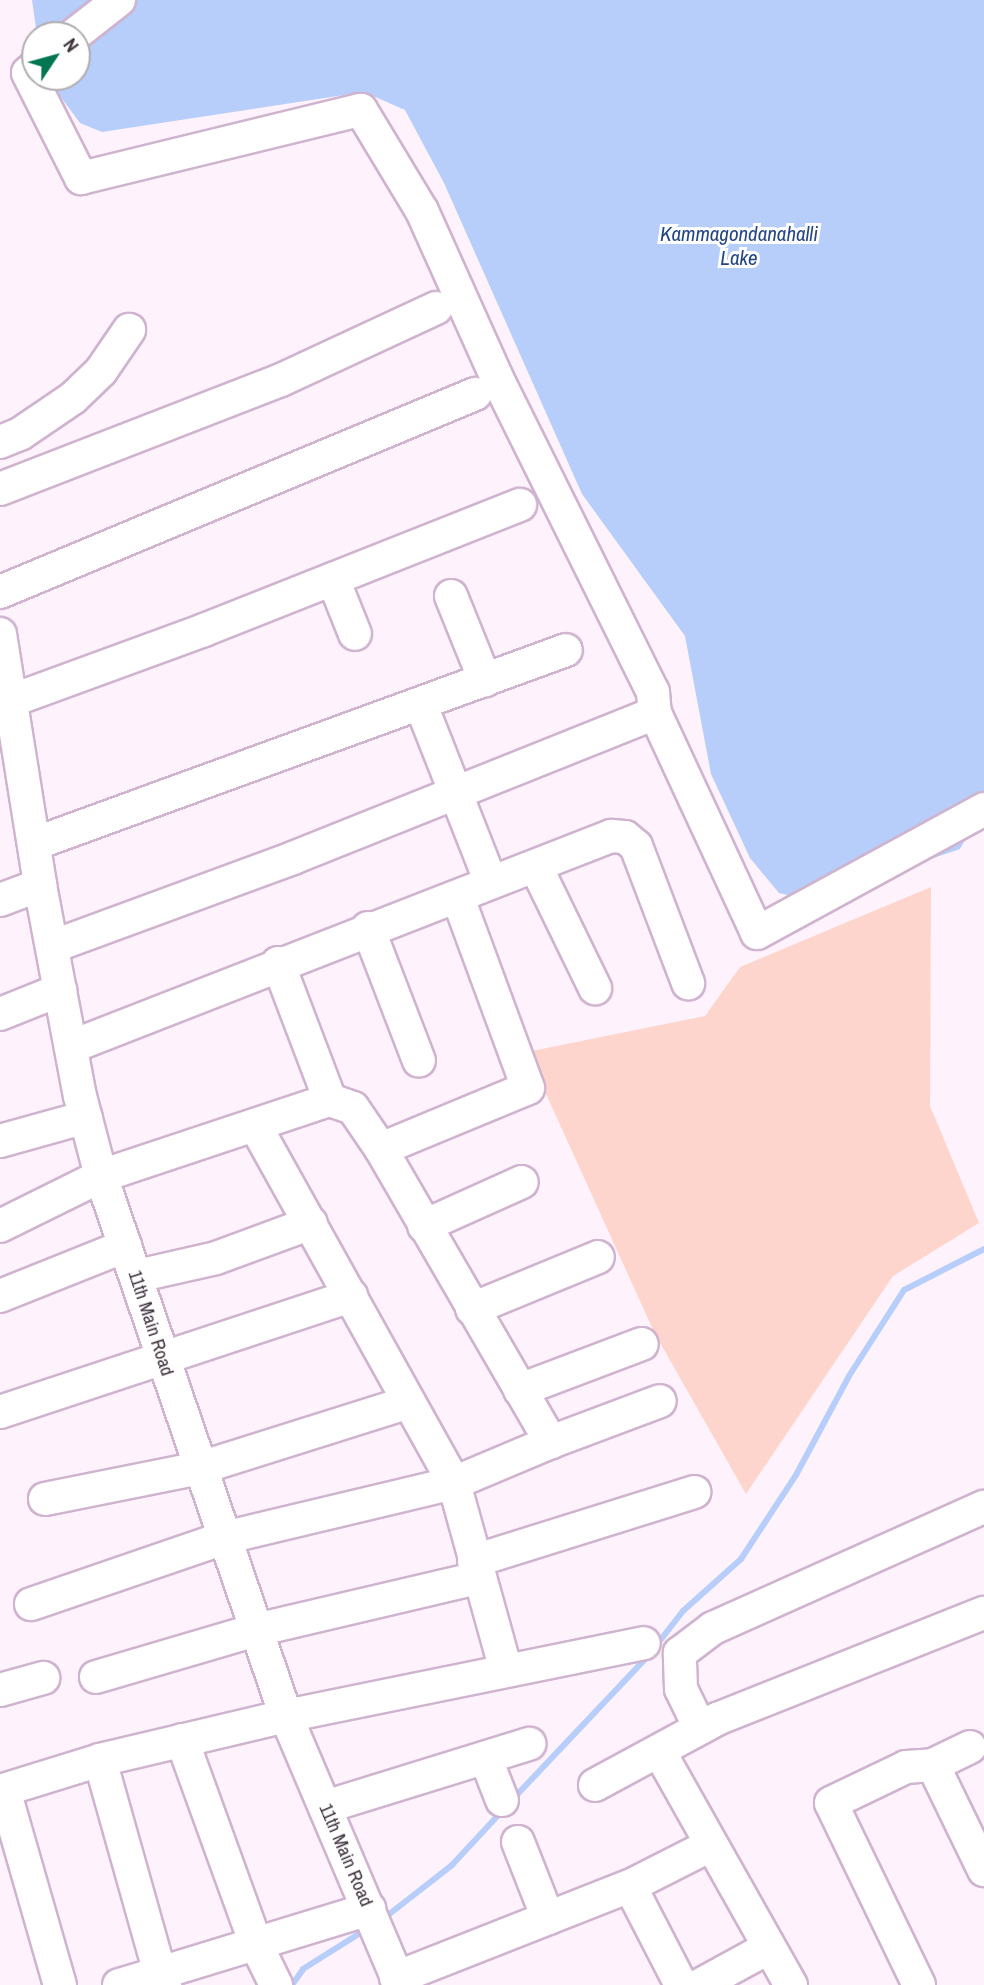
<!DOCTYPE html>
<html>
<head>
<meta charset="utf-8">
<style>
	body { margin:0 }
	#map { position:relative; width:984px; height:1985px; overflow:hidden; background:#fef2fd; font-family:"Archivo Narrow",sans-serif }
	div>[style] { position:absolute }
	.green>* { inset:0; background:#fed5cc }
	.water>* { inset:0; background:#b6cef9 }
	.stream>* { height:6px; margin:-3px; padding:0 3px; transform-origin:3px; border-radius:3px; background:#b6cef9 }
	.roads { filter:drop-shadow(2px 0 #cfb3cf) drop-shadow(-2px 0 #cfb3cf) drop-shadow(0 2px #cfb3cf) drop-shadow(0 -2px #cfb3cf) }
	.minor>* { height:32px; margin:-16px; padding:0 16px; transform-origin:16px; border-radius:16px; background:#fff }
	span { translate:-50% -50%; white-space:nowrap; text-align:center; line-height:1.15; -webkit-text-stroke:6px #fff; paint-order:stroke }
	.street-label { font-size:19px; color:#3e323d }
	.water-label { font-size:21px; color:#254684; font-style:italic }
	.north { position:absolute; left:21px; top:21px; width:70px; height:70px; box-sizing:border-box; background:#fff; border:2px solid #b2adb1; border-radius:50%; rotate:54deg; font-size:19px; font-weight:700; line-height:28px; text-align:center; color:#3e323d }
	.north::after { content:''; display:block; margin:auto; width:24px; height:32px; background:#017651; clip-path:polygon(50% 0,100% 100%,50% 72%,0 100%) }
</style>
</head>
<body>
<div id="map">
	<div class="green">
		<div style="clip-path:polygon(931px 887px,930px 1106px,979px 1223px,893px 1276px,746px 1494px,655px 1334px,527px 1052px,705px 1016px,740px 967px)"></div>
	</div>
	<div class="water">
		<div style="clip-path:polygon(32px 0,984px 0,984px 806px,960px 849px,810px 900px,779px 893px,750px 858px,711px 774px,685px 636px,582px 494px,444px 183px,405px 110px,364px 92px,102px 132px,80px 123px,46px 77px,77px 77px,77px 35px,37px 35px)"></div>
	</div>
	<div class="stream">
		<div style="left:511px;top:1801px;width:199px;rotate:-46.6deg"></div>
		<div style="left:648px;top:1656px;width:57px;rotate:-52.1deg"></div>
		<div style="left:683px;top:1611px;width:78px;rotate:-41.9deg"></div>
		<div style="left:741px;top:1559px;width:100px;rotate:-56.8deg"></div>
		<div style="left:796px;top:1475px;width:112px;rotate:-61.8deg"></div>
		<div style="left:849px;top:1376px;width:102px;rotate:-57.4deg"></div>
		<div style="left:904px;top:1290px;width:90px;rotate:-27.1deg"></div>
		<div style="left:383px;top:1919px;width:88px;rotate:-38deg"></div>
		<div style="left:452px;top:1865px;width:76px;rotate:-47.1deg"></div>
		<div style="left:292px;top:1985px;width:19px;rotate:-55deg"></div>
		<div style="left:303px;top:1969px;width:77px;rotate:-32.2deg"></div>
	</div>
	<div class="roads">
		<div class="minor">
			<div style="left:74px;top:35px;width:57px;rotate:-37.9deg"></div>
			<div style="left:35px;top:67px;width:9px;rotate:139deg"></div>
			<div style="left:28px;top:73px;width:118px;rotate:63.2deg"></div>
			<div style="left:81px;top:178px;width:288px;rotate:-13.7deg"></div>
			<div style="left:361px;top:110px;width:118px;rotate:58.9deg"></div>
			<div style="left:422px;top:211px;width:181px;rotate:65.8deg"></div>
			<div style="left:496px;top:376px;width:353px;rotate:63.6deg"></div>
			<div style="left:653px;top:692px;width:21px;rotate:85deg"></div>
			<div style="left:655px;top:713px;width:242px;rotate:65.1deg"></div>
			<div style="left:757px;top:933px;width:259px;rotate:-28.6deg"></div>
			<div style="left:0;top:442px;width:22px;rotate:-22deg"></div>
			<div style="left:20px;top:434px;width:64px;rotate:-34.2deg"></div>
			<div style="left:73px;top:398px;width:39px;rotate:-44deg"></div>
			<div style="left:101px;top:371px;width:50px;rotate:-55.7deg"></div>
			<div style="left:0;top:489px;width:301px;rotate:-21.2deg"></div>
			<div style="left:281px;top:380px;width:171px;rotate:-24.9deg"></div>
			<div style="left:333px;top:579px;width:59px;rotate:68.2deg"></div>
			<div style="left:0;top:592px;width:515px;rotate:-22.63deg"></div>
			<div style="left:451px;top:596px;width:91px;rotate:68deg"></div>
			<div style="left:0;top:634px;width:254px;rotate:80.9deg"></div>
			<div style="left:40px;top:885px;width:215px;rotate:79.3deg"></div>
			<div style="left:80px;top:1096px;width:83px;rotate:75.3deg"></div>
			<div style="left:101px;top:1176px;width:571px;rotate:71.09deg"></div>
			<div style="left:286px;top:1716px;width:292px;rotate:67deg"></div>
			<div style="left:13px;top:700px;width:203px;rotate:-20.1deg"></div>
			<div style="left:204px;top:630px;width:340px;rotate:-21.6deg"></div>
			<div style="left:421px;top:705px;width:191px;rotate:68.5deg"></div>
			<div style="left:34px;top:844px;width:566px;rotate:-20.03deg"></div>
			<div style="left:536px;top:867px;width:135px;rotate:64deg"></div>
			<div style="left:0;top:900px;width:43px;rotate:-20.6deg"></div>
			<div style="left:368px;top:928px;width:142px;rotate:69deg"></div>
			<div style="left:54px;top:946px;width:255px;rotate:-20.2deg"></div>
			<div style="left:293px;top:858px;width:390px;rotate:-21.8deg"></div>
			<div style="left:278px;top:963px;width:147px;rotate:69.2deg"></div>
			<div style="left:0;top:1014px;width:65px;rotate:-21.8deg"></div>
			<div style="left:73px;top:1046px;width:578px;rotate:-21.32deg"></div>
			<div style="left:611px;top:836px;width:14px;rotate:4deg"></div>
			<div style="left:625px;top:837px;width:14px;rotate:39deg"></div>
			<div style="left:636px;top:846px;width:147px;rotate:69.2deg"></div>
			<div style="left:256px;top:1127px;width:407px;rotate:60.9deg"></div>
			<div style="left:454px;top:1483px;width:194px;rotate:74.5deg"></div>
			<div style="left:0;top:1141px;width:89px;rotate:-15.6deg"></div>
			<div style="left:381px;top:1149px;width:159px;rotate:-22.5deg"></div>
			<div style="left:528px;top:1088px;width:202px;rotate:-110.2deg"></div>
			<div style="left:0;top:1226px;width:113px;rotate:-26.3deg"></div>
			<div style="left:101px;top:1176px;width:241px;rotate:-18.4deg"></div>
			<div style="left:330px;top:1100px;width:24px;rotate:19deg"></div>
			<div style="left:353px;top:1108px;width:50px;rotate:55.7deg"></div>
			<div style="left:381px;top:1149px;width:339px;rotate:59.9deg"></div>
			<div style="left:551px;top:1442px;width:105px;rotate:157.1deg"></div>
			<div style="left:454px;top:1483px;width:236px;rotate:166.6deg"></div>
			<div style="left:224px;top:1538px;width:204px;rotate:161.1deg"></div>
			<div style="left:424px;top:1226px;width:107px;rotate:-24.2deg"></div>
			<div style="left:137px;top:1276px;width:81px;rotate:-12.8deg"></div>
			<div style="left:216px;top:1258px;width:101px;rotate:-20.2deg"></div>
			<div style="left:0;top:1296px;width:135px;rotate:-21.8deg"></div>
			<div style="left:472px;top:1309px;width:136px;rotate:-22.4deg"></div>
			<div style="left:520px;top:1390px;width:130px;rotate:-20.7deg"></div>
			<div style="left:0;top:1412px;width:370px;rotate:-18.3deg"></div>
			<div style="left:551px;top:1442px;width:116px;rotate:-20.6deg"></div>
			<div style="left:45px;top:1499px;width:158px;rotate:-11.3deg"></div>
			<div style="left:200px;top:1468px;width:216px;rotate:-17.5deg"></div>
			<div style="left:474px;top:1561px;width:231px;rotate:-17.4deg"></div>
			<div style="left:96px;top:1677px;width:167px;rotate:-16.4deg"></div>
			<div style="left:256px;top:1630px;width:228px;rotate:-13.2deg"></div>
			<div style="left:0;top:1690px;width:45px;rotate:-15.6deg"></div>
			<div style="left:700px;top:1728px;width:43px;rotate:-116deg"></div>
			<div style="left:681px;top:1689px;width:36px;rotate:-92deg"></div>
			<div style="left:680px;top:1653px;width:41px;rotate:-37.1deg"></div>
			<div style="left:713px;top:1628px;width:297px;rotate:-24.1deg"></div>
			<div style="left:182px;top:1740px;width:217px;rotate:70.1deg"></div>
			<div style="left:256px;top:1944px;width:46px;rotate:64deg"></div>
			<div style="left:659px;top:1751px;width:269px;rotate:60.6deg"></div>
			<div style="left:486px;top:1759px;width:44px;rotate:68.7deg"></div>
			<div style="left:100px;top:1760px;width:221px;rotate:74.3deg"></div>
			<div style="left:160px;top:1973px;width:219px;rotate:-17deg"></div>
			<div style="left:933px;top:1765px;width:41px;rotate:-25.9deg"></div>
			<div style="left:595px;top:1785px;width:139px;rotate:-28.4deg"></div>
			<div style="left:717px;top:1719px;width:287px;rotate:-21.7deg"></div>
			<div style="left:4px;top:1790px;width:203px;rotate:74deg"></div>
			<div style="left:0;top:1791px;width:105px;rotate:-17.2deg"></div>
			<div style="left:100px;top:1760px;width:191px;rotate:-13.3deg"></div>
			<div style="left:286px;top:1716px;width:365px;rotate:-11.5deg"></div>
			<div style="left:325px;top:1807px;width:214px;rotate:-17.2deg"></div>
			<div style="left:518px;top:1842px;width:82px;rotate:68.5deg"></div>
			<div style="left:630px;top:1886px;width:111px;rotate:62.7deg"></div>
			<div style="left:396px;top:1978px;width:251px;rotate:-21.5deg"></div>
			<div style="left:630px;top:1886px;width:89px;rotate:-26.9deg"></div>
			<div style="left:119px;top:1985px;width:43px;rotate:-16.3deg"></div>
			<div style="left:160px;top:1973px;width:13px;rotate:67deg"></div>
			<div style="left:700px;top:1985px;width:77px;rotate:-28.6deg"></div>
			<div style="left:919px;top:1985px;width:202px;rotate:-115.8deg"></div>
			<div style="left:831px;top:1803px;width:83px;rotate:-25.6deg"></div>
			<div style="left:906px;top:1767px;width:27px;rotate:-4deg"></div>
			<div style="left:933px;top:1765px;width:117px;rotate:64.1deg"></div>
		</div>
	</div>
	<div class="street-label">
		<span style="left:151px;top:1323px;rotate:72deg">11th Main Road</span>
		<span style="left:346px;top:1855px;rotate:67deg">11th Main Road</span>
	</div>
	<div class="water-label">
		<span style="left:739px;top:246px">Kammagondanahalli<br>Lake</span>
	</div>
	<div class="north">N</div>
</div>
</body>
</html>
